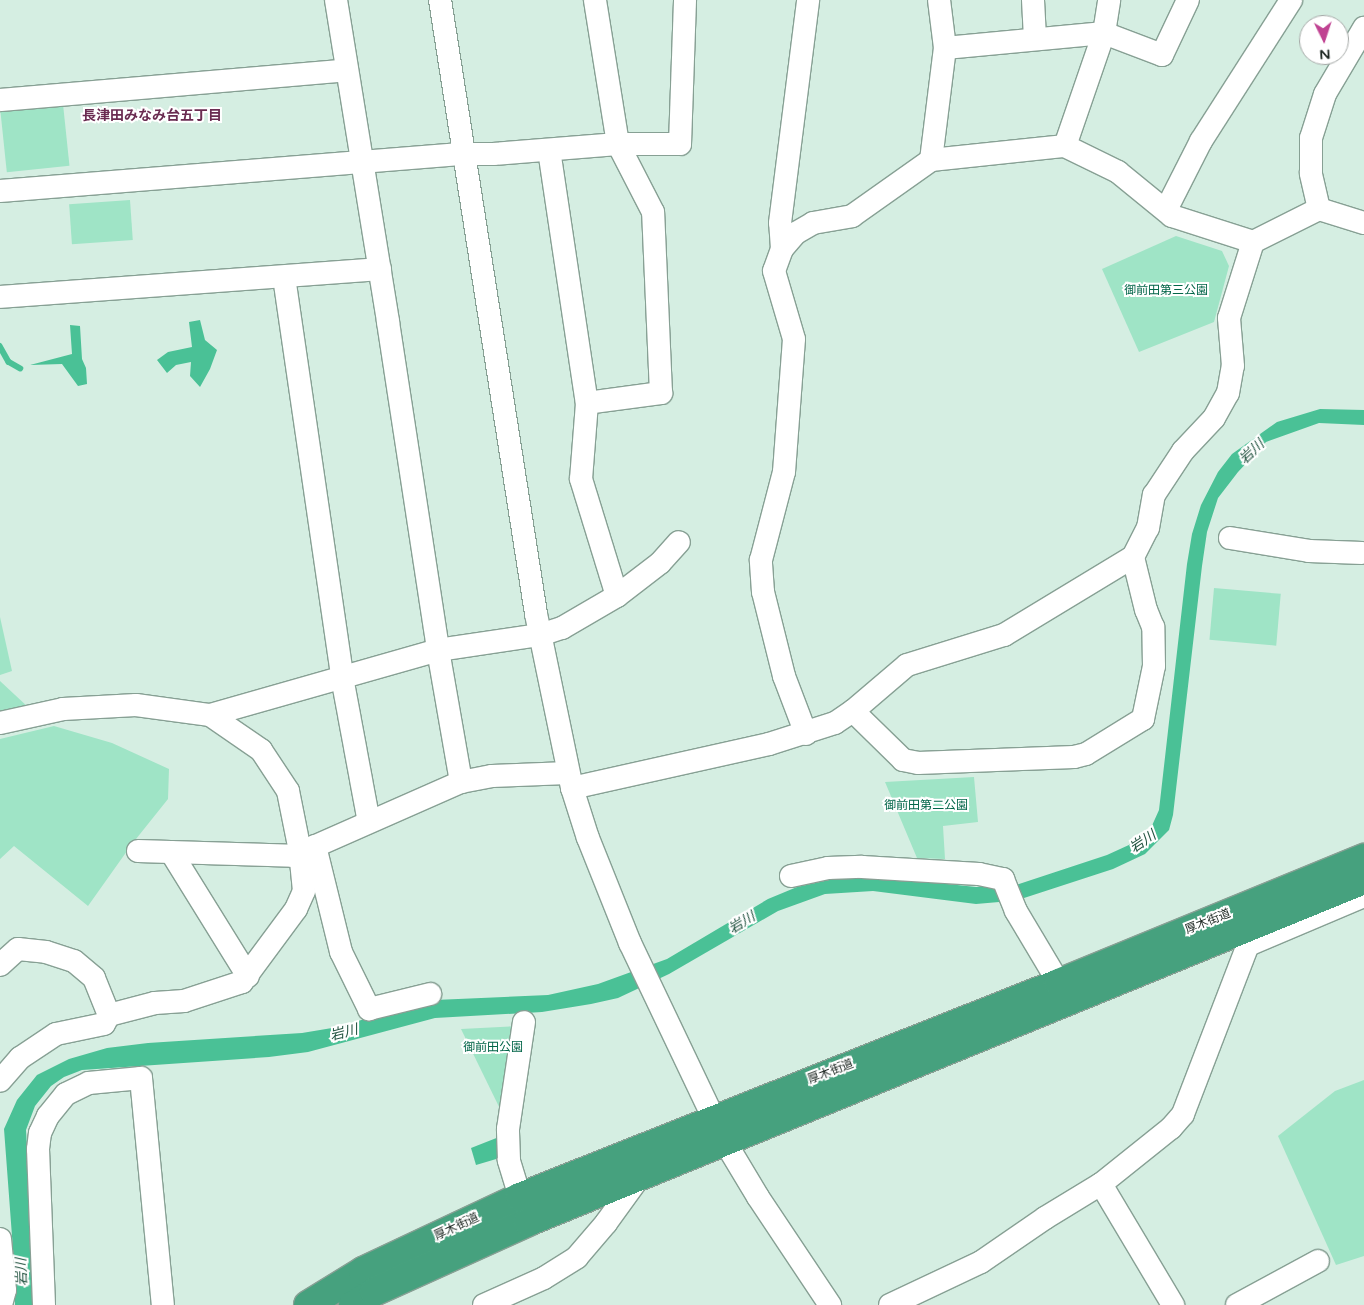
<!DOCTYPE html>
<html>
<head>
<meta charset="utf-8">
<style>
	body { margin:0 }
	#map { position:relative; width:1364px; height:1305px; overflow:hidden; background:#d5eee2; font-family:"Varela Round","Noto Sans JP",sans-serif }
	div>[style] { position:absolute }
	.green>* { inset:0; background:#9fe4c6; transform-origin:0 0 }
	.water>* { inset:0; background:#4ac196 }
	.stream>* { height:5.5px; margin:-2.75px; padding:0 2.75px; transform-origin:2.75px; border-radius:2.75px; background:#4ac196 }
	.roads { filter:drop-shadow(1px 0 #87a094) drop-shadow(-1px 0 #87a094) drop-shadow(0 1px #87a094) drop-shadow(0 -1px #87a094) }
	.minor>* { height:22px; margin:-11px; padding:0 11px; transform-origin:11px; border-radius:11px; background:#fff }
	.highway>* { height:28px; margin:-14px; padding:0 14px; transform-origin:14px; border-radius:14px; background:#46a17e }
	span { translate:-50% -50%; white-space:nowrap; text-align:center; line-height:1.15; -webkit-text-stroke:4px #fff; paint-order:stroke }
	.park-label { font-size:12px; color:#026548 }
	.street-label { font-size:12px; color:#1d2722 }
	.neighbourhood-label { font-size:14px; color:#6a2c51; font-weight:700 }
	.water-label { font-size:14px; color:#235441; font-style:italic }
	.north { position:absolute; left:1299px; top:15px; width:50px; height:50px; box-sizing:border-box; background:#fff; border:1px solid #a5a9a7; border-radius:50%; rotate:176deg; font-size:14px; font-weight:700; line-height:20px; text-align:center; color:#1d2722 }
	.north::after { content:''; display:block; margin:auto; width:18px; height:22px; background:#c04392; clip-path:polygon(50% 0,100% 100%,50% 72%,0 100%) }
</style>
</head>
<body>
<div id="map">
	<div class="green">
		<div style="left:63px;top:104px;width:62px;height:63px;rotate:84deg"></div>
		<div style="left:130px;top:200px;width:40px;height:61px;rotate:86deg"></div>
		<div style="clip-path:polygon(1176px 236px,1222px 251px,1229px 266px,1214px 322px,1139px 352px,1102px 269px)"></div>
		<div style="left:1214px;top:588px;width:67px;height:52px;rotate:5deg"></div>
		<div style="clip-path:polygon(0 617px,12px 671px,0 675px)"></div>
		<div style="clip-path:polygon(0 681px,29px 708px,0 715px)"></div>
		<div style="clip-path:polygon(54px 726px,112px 743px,169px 769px,168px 799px,132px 844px,88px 906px,14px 846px,0 859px,0 739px)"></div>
		<div style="clip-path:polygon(974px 777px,978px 822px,943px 826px,945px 859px,917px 858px,885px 782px)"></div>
		<div style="clip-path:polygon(517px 1026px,504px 1117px,461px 1029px)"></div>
		<div style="clip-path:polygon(1364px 1080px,1364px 1256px,1336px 1265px,1278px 1136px,1335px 1091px)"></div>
	</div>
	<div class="water">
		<div style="clip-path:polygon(200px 320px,205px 340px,217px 350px,210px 369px,200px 387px,190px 376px,191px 362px,176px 365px,167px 373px,157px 360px,168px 352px,192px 347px,189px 322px)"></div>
		<div style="clip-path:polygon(70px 325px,80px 326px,82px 359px,86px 368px,87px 384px,78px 386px,62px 364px,30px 365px,72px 354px)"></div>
		<div style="clip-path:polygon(1320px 409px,1364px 410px,1364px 425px,1319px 423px,1266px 442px,1238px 472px,1218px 498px,1207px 532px,1202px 566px,1173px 815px,1169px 830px,1145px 854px,1113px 869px,1024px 898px,999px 902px,976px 904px,873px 891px,825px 894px,778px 911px,669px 974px,618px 998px,591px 1004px,542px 1012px,435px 1018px,308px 1052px,269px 1057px,82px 1070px,64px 1077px,51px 1086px,35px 1106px,26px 1130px,36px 1305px,15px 1305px,15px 1276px,4px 1129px,17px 1100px,37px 1075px,69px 1059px,107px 1048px,148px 1043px,302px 1033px,332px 1028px,435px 1000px,548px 995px,598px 984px,667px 959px,768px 899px,797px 887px,829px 880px,872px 876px,976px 887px,1016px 885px,1107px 855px,1142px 839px,1150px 830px,1159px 810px,1187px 564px,1192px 534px,1201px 505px,1218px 472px,1232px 454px,1277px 422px)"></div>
		<div style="clip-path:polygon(499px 1137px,503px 1157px,476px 1165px,471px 1148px)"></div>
	</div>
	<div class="stream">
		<div style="left:0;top:346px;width:18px;rotate:61deg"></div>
		<div style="left:9px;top:362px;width:13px;rotate:29deg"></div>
	</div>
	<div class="roads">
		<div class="minor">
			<div style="left:336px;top:0;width:326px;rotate:80.8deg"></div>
			<div style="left:388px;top:322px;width:332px;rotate:81.3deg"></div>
			<div style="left:438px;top:650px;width:134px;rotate:80.1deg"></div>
			<div style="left:440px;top:0;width:621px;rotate:81.11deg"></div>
			<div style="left:536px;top:614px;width:178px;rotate:78.3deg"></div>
			<div style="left:572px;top:788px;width:52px;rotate:72.3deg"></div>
			<div style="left:588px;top:838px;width:113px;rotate:68.2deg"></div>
			<div style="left:630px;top:943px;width:221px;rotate:64.5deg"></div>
			<div style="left:725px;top:1142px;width:64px;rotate:59deg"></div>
			<div style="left:758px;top:1197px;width:130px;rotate:56.3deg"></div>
			<div style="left:1033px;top:0;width:38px;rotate:87deg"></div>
			<div style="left:945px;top:48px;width:160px;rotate:-5.4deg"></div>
			<div style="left:1104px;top:33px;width:62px;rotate:20.8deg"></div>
			<div style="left:1162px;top:55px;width:61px;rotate:-64.7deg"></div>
			<div style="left:0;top:100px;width:348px;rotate:-4.9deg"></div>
			<div style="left:1065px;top:146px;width:120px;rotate:-71deg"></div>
			<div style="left:1104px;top:33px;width:33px;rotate:-81deg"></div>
			<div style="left:549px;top:150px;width:256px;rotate:81.5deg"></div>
			<div style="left:587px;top:403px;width:76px;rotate:94.5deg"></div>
			<div style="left:581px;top:479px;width:122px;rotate:72.9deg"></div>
			<div style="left:931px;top:160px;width:113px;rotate:-82.9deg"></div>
			<div style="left:945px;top:48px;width:48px;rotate:-97.1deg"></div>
			<div style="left:0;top:191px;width:465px;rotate:-4.6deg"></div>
			<div style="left:464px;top:154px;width:29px"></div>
			<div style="left:493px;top:154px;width:125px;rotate:-4.6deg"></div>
			<div style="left:618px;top:144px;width:62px"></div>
			<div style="left:680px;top:144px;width:144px;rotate:-88deg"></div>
			<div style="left:1319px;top:209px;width:37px;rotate:-103deg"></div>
			<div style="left:1311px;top:173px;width:35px;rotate:-90deg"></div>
			<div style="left:1311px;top:138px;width:46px;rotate:-72.3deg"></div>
			<div style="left:1325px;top:94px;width:77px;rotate:-59.4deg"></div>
			<div style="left:1166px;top:210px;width:77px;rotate:-63.1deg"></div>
			<div style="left:1201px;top:141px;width:167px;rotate:-57.4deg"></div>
			<div style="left:782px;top:249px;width:26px;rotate:-94deg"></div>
			<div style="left:780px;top:223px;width:225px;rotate:-82.8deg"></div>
			<div style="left:284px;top:277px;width:404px;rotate:81.7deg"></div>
			<div style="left:342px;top:677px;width:147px;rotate:79.5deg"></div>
			<div style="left:0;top:297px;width:381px;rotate:-4.2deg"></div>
			<div style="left:587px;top:403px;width:75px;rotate:-7.7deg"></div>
			<div style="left:661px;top:393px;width:181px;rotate:-92.5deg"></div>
			<div style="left:653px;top:212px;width:76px;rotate:-117.2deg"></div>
			<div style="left:618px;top:144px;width:146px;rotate:-99.1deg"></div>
			<div style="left:1230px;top:538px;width:80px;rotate:9.3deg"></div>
			<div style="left:1309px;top:551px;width:53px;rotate:2.2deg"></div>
			<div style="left:853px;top:711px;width:70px;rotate:44.4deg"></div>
			<div style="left:903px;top:760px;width:15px;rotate:11deg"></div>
			<div style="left:918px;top:763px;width:156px;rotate:-2.2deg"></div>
			<div style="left:1074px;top:757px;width:12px;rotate:-14deg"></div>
			<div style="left:1086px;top:754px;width:67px;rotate:-31.6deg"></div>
			<div style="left:1143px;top:719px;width:54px;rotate:-78.3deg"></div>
			<div style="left:1154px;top:666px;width:39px;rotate:-91deg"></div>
			<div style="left:1153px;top:627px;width:18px;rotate:-112deg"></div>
			<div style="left:1146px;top:610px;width:55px;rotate:-103.8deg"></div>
			<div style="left:210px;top:715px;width:237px;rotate:-15.9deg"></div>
			<div style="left:438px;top:650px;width:103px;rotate:-8.4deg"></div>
			<div style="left:540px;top:635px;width:23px;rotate:-18deg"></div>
			<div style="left:562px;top:628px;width:64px;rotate:-30.2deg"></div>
			<div style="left:617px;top:596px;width:54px;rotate:-37.5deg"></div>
			<div style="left:660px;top:563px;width:28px;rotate:-48deg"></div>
			<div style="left:0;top:723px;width:65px;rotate:-12.5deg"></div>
			<div style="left:63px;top:709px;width:73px;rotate:-3.1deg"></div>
			<div style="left:136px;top:705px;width:75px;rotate:7.7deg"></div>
			<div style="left:210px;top:715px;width:62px;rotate:34.5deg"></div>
			<div style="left:261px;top:750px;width:49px;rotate:56.6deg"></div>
			<div style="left:288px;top:791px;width:61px;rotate:78.7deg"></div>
			<div style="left:300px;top:851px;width:40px;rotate:84.3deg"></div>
			<div style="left:304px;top:891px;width:20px;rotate:114deg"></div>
			<div style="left:296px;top:909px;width:91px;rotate:126.5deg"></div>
			<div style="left:242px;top:982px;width:61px;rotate:161.9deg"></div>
			<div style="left:184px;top:1001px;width:29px;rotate:176deg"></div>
			<div style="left:155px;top:1003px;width:48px;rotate:165.4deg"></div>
			<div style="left:109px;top:1015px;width:10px;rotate:119deg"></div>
			<div style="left:104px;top:1024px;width:49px;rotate:168.2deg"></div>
			<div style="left:56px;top:1034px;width:43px;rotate:146.3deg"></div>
			<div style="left:20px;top:1058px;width:30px;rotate:131deg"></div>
			<div style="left:806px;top:734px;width:62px;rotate:-110.8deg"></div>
			<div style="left:784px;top:676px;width:87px;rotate:-104deg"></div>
			<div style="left:763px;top:592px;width:32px;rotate:-94deg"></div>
			<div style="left:761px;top:560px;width:91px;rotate:-75.4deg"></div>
			<div style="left:784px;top:472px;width:133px;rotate:-85.7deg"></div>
			<div style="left:794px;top:339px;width:71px;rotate:-106.4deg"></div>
			<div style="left:774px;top:271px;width:23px;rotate:-70deg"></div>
			<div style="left:782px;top:249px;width:21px;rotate:-49deg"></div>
			<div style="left:796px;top:233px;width:20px;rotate:-30deg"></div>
			<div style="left:813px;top:223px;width:40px;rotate:-10deg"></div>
			<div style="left:852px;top:216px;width:97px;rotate:-35.3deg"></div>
			<div style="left:931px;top:160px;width:135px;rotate:-6deg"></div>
			<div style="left:1065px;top:146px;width:59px;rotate:26.1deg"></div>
			<div style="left:1118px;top:172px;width:70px;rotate:39.2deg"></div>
			<div style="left:1172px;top:216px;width:85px;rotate:17.8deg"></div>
			<div style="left:572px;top:788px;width:202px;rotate:-12.6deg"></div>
			<div style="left:769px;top:744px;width:69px;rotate:-17.7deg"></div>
			<div style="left:835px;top:723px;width:22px;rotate:-34deg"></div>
			<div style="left:853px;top:711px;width:71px;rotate:-40.4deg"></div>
			<div style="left:907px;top:665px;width:102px;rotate:-17.2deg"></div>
			<div style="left:1004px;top:635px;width:151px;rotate:-31.2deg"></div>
			<div style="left:1133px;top:557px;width:33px;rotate:-63deg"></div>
			<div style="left:1148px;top:528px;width:34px;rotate:-80deg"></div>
			<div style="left:1154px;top:495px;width:53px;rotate:-56.6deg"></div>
			<div style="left:1183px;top:451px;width:45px;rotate:-46.8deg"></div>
			<div style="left:1214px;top:418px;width:29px;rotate:-61deg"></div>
			<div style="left:1228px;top:393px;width:27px;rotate:-80deg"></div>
			<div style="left:1233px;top:366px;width:48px;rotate:-94.8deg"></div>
			<div style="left:1229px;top:318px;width:80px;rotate:-72.5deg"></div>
			<div style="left:1253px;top:242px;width:74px;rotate:-26.6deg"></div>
			<div style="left:1319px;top:209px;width:47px;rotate:17.3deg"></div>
			<div style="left:315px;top:846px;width:109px;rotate:76.2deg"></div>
			<div style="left:341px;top:952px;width:64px;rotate:63.8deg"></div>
			<div style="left:369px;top:1009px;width:63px;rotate:-13.8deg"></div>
			<div style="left:138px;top:851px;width:155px;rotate:1.8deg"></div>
			<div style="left:293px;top:856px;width:184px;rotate:-23.8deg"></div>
			<div style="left:461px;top:782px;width:32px;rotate:-11deg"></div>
			<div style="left:492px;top:776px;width:76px;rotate:-2.3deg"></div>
			<div style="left:171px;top:852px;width:146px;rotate:58.2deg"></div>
			<div style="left:791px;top:876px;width:38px;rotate:-12deg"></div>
			<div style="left:828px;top:868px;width:34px;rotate:-2deg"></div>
			<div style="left:862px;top:867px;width:117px;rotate:3.4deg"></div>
			<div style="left:979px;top:874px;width:25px;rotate:12deg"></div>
			<div style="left:1003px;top:879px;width:35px;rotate:68deg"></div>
			<div style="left:1016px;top:911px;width:84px;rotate:59.2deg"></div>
			<div style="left:1248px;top:945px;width:126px;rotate:-22.9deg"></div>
			<div style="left:0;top:965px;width:24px;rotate:-42deg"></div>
			<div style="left:18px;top:949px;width:28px;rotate:6deg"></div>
			<div style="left:46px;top:952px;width:29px;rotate:18deg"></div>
			<div style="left:74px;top:961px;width:26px;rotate:40deg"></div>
			<div style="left:94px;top:978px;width:40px;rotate:68deg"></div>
			<div style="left:1101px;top:1184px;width:141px;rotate:59.2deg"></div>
			<div style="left:520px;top:1197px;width:39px;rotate:-107deg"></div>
			<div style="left:509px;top:1160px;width:31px;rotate:-92deg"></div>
			<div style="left:508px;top:1129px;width:108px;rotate:-81.5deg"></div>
			<div style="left:0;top:1239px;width:51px;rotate:84.4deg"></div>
			<div style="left:5px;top:1290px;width:16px;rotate:105deg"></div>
			<div style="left:44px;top:1305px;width:156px;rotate:-92.2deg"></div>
			<div style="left:38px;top:1149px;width:16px;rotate:-83deg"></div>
			<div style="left:40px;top:1133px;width:19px;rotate:-65deg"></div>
			<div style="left:48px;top:1116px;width:28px;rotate:-51deg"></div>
			<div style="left:66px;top:1094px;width:25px;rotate:-26deg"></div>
			<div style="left:89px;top:1083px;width:52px;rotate:-5.5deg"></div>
			<div style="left:141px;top:1078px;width:228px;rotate:84.5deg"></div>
			<div style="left:484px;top:1305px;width:66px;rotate:-24.2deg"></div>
			<div style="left:544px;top:1278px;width:39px;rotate:-32deg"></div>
			<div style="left:577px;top:1257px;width:45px;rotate:-49.5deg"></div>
			<div style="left:606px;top:1223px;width:58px;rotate:-54.1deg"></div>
			<div style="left:890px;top:1305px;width:101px;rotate:-25.3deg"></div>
			<div style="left:981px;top:1262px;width:78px;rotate:-34.5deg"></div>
			<div style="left:1045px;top:1218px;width:66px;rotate:-31.3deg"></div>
			<div style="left:1101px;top:1184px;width:90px;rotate:-38.7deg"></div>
			<div style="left:1171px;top:1128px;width:18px;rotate:-49deg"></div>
			<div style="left:1183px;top:1114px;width:201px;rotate:-69deg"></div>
			<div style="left:1237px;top:1305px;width:92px;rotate:-28.5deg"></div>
		</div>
		<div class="highway">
			<div style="left:308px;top:1305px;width:65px;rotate:-31.7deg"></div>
			<div style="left:363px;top:1271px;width:174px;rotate:-25.2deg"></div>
			<div style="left:520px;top:1197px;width:580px;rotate:-21.65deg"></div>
			<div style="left:1059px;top:983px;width:330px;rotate:-22.3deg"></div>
			<div style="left:353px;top:1305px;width:25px;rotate:-32deg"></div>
			<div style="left:374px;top:1292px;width:169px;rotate:-24.4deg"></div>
			<div style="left:528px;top:1222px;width:903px;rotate:-22.25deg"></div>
		</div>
	</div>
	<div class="park-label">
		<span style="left:1166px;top:291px">御前田第三公園</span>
		<span style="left:926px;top:806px">御前田第二公園</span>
		<span style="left:493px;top:1048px">御前田公園</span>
	</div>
	<div class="street-label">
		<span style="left:1208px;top:922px;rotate:-22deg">厚木街道</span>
		<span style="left:831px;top:1072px;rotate:-21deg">厚木街道</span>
		<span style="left:457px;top:1227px;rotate:-25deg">厚木街道</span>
	</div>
	<div class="neighbourhood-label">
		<span style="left:152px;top:116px">長津田みなみ台五丁目</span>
	</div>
	<div class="water-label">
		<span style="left:1252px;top:452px;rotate:-43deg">岩川</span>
		<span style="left:1143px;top:842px;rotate:-34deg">岩川</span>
		<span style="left:742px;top:923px;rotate:-31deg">岩川</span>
		<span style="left:344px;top:1033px;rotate:-14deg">岩川</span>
		<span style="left:22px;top:1272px;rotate:-92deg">岩川</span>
	</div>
	<div class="north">N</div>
</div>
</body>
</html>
